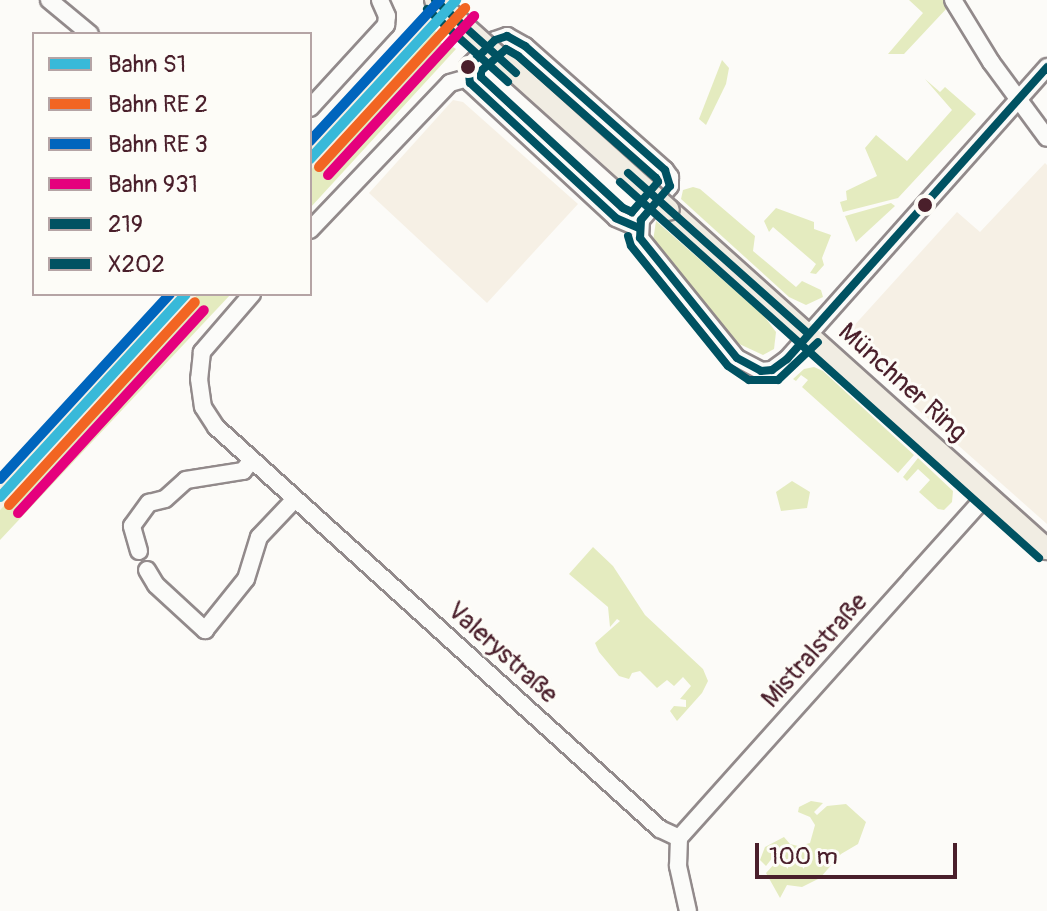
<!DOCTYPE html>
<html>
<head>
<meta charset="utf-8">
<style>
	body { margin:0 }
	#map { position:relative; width:1047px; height:911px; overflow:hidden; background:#fcfbf8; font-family:Pangolin,sans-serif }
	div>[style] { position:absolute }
	.built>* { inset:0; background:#f6f0e5 }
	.green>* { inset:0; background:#e4ebbf }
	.roads { filter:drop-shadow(2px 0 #928a8b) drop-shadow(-2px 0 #928a8b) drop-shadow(0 2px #928a8b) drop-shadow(0 -2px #928a8b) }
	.minor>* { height:16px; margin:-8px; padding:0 8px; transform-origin:8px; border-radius:8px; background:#fbfbf9 }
	.major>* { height:20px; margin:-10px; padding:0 10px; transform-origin:10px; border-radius:10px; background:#f1ede3 }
	.bridges { filter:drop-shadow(2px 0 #928a8b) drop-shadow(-2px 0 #928a8b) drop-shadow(0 2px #928a8b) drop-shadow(0 -2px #928a8b) }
	.major-bridge>* { height:20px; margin:-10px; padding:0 10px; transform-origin:10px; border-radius:10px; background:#f1ede3 }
	.bus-1>* { height:8px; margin:-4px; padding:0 4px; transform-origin:4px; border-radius:4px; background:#005262 }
	.bus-2>* { height:8px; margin:-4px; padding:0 4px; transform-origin:4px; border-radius:4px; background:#005262 }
	.rail-1>* { height:10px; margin:-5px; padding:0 5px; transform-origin:5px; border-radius:5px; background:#38b9d9 }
	.rail-2>* { height:10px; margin:-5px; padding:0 5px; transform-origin:5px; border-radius:5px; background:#f26522 }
	.rail-3>* { height:10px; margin:-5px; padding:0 5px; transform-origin:5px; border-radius:5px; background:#0065bd }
	.rail-4>* { height:10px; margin:-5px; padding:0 5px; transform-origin:5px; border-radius:5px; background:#e5007d }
	.dots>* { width:22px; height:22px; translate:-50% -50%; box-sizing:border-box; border:4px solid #fdfcf7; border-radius:50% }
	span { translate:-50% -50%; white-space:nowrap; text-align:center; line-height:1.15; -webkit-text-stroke:6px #fdfcf7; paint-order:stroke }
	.street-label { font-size:26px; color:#4a1f2b }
	.legend { position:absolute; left:32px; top:32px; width:280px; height:264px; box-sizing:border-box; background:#fdfcf7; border:2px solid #b5a4a5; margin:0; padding:10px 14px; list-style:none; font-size:24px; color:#4a1f2b }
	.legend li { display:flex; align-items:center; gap:16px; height:40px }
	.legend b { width:40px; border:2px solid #b5a4a5 }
	.scale { position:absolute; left:755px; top:843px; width:202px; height:36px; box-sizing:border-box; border:4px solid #4a1f2b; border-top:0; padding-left:10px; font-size:24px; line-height:28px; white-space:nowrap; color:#4a1f2b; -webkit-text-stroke:6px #fdfcf7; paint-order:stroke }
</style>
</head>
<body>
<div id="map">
	<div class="built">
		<div style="clip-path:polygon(439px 0,462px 0,310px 171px,310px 137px)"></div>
		<div style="clip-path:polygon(453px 100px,463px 102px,578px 204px,487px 303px,369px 193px)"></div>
		<div style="clip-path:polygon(1045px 163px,1047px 165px,1047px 524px,908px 401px,851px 329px,957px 212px,980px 232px)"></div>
		<div style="clip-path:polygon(165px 294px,198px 294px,0 510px,0 473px)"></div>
	</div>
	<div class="green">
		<div style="clip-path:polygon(909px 0,944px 0,948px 7px,904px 54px,888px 54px,923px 13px)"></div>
		<div style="clip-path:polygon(435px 31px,439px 34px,436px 38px,449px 50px,453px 47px,456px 49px,310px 208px,310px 171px)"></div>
		<div style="clip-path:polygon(722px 60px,729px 68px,726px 84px,706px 125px,699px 119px)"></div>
		<div style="clip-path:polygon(925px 79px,940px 92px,945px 87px,976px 114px,898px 198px,843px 212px,840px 202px,847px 200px,846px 191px,877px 176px,865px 148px,876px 135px,907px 161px,952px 110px)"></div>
		<div style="clip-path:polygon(693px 187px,700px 189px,755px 236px,753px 251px,796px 287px,802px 281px,821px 290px,823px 297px,806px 305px,789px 297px,681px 199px,683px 190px)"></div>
		<div style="clip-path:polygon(891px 203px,895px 206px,856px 242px,845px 216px)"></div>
		<div style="clip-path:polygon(776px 208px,814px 222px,814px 229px,831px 235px,822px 258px,824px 265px,816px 274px,810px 273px,816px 264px,773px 227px,769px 232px,764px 221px)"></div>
		<div style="clip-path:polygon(656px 221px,764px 316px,776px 332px,774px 349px,763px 355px,735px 342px,653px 241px)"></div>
		<div style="clip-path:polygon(198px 294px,231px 294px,0 540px,0 510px)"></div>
		<div style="clip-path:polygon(814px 367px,823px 371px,914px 455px,898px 473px,802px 387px,808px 380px,801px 375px,796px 381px,793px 379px,804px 369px)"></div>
		<div style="clip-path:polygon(918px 458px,953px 491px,952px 502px,944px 510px,938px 509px,919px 492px,930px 480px,918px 469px,907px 481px,903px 477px)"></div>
		<div style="clip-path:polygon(792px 481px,810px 492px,807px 508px,781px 511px,776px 492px)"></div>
		<div style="clip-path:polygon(593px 547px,613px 566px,645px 615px,703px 669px,708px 681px,702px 693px,677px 721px,670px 711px,674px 706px,686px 707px,686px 700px,680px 699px,691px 686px,683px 677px,674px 686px,667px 680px,657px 688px,640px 671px,632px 673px,629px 679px,619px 676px,599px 652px,595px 643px,620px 621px,617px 619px,610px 627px,608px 607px,569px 574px)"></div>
		<div style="clip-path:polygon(811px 801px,823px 803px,814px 812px,817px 815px,827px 806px,846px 804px,866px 822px,858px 844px,841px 854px,820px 878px,802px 887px,787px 885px,780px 898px,766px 873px,777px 861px,773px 857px,766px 866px,760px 860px,765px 847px,784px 837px,790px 844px,798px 846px,810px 843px,815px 825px,810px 817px,798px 812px,799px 807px)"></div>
	</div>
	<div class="roads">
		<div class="minor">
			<div style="left:49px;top:0;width:53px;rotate:39.7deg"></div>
			<div style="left:953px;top:0;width:73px;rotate:58.5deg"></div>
			<div style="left:991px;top:62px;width:94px;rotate:53.6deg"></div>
			<div style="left:310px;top:108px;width:113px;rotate:-47.5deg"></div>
			<div style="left:386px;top:25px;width:9px;rotate:-84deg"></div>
			<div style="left:387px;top:16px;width:17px;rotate:-114deg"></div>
			<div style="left:639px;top:228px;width:25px;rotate:-157deg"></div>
			<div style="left:616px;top:218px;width:199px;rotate:-137.2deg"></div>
			<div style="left:470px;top:83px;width:16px;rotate:-97deg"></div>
			<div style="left:468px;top:67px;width:38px;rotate:-45deg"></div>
			<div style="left:495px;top:40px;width:13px;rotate:-18deg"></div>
			<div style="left:507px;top:36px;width:21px;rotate:29deg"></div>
			<div style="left:525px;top:46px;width:187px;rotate:41.5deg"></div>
			<div style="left:665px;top:170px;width:9px;rotate:54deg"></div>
			<div style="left:670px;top:177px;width:9px;rotate:90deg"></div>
			<div style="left:670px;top:186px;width:45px;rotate:130.5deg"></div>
			<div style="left:641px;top:220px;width:18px;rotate:93deg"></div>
			<div style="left:640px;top:238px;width:154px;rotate:51.1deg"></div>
			<div style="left:737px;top:358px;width:27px;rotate:28deg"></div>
			<div style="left:761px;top:371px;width:11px;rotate:-5deg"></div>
			<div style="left:772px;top:370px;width:19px;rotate:-36deg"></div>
			<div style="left:787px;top:359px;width:391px;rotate:-48.3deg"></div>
			<div style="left:310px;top:230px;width:203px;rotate:-46.4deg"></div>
			<div style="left:450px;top:83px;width:18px;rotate:-16deg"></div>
			<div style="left:252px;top:294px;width:77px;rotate:130.8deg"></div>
			<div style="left:202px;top:352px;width:27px;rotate:96deg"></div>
			<div style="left:199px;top:379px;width:28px;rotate:82deg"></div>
			<div style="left:203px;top:407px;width:24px;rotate:57deg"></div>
			<div style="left:216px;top:427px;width:599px;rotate:42.16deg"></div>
			<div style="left:660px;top:829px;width:21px;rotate:25deg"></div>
			<div style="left:139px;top:551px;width:26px;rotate:-106deg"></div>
			<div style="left:132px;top:526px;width:29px;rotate:-54deg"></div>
			<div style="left:149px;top:503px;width:16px;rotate:-14deg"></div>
			<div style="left:165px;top:499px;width:28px;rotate:-42deg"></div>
			<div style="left:186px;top:480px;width:58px;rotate:-9deg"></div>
			<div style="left:243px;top:471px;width:14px;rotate:-51deg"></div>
			<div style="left:147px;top:570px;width:17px;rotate:59deg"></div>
			<div style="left:156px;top:585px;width:67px;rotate:42.6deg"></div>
			<div style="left:205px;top:630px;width:65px;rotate:-51.2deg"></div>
			<div style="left:246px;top:579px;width:44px;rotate:-72.8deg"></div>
			<div style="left:259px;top:537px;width:52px;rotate:-46.5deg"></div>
			<div style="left:679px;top:838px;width:460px;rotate:-48.1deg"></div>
			<div style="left:679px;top:838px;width:28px;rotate:92deg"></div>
			<div style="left:678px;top:866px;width:46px;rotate:77.5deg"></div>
		</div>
		<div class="major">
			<div style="left:669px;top:210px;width:508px;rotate:41.89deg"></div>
		</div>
	</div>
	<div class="bridges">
		<div class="major-bridge">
			<div style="left:435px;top:0;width:314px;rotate:41.9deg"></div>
		</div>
	</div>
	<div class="bus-1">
		<div style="left:435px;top:0;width:109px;rotate:42deg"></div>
		<div style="left:628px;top:173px;width:242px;rotate:41.7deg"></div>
		<div style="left:639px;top:228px;width:25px;rotate:-157deg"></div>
		<div style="left:616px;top:218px;width:199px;rotate:-137.2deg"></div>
		<div style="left:470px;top:83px;width:16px;rotate:-97deg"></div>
		<div style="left:468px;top:67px;width:38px;rotate:-45deg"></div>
		<div style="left:495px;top:40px;width:13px;rotate:-18deg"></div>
		<div style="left:507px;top:36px;width:21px;rotate:29deg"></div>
		<div style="left:525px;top:46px;width:187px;rotate:41.5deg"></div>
		<div style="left:665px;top:170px;width:17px;rotate:73deg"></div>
		<div style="left:670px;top:186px;width:45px;rotate:130.5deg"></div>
		<div style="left:641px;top:220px;width:18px;rotate:93deg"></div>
		<div style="left:640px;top:238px;width:154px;rotate:51.1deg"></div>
		<div style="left:737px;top:358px;width:27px;rotate:28deg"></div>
		<div style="left:761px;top:371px;width:11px;rotate:-5deg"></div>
		<div style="left:772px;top:370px;width:19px;rotate:-36deg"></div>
		<div style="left:787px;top:359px;width:391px;rotate:-48.3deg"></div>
	</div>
	<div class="bus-2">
		<div style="left:427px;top:9px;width:109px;rotate:42deg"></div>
		<div style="left:506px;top:49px;width:14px;rotate:30deg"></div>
		<div style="left:518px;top:56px;width:184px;rotate:41.5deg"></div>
		<div style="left:656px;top:178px;width:4px;rotate:63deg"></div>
		<div style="left:658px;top:182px;width:40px;rotate:131deg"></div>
		<div style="left:632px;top:212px;width:10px;rotate:-156deg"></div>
		<div style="left:623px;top:208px;width:193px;rotate:-137.3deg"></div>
		<div style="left:481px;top:77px;width:6px;rotate:-90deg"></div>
		<div style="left:481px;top:71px;width:33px;rotate:-41deg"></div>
		<div style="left:620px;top:182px;width:563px;rotate:41.9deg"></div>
		<div style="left:628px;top:236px;width:10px;rotate:73deg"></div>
		<div style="left:631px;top:246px;width:154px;rotate:51.1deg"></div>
		<div style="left:728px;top:366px;width:25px;rotate:34deg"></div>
		<div style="left:749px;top:380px;width:29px"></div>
		<div style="left:778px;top:380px;width:55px;rotate:-43.5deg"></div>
	</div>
	<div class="rail-1">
		<div style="left:310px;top:159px;width:216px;rotate:-47.4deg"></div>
		<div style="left:0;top:497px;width:275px;rotate:-47.5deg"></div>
	</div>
	<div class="rail-2">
		<div style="left:319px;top:167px;width:216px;rotate:-47.4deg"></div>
		<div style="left:9px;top:505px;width:275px;rotate:-47.5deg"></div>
	</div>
	<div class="rail-3">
		<div style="left:310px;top:141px;width:192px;rotate:-47.3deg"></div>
		<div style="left:0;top:479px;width:251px;rotate:-47.4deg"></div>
	</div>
	<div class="rail-4">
		<div style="left:328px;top:175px;width:216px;rotate:-47.4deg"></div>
		<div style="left:18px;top:513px;width:275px;rotate:-47.5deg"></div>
	</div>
	<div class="dots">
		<div style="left:468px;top:67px;background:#4a1f2b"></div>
		<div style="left:925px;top:205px;background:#4a1f2b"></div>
	</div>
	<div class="street-label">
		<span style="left:902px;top:383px;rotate:42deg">Münchner Ring</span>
		<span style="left:815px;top:651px;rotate:-48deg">Mistralstraße</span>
		<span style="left:502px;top:653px;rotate:42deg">Valerystraße</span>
	</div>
	<ul class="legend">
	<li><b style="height:10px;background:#38b9d9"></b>Bahn S1</li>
	<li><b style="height:10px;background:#f26522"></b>Bahn RE 2</li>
	<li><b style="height:10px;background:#0065bd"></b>Bahn RE 3</li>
	<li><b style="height:10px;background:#e5007d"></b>Bahn 931</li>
	<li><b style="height:10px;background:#005262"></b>219</li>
	<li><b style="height:10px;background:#005262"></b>X202</li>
	</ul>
	<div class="scale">100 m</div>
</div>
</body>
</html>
